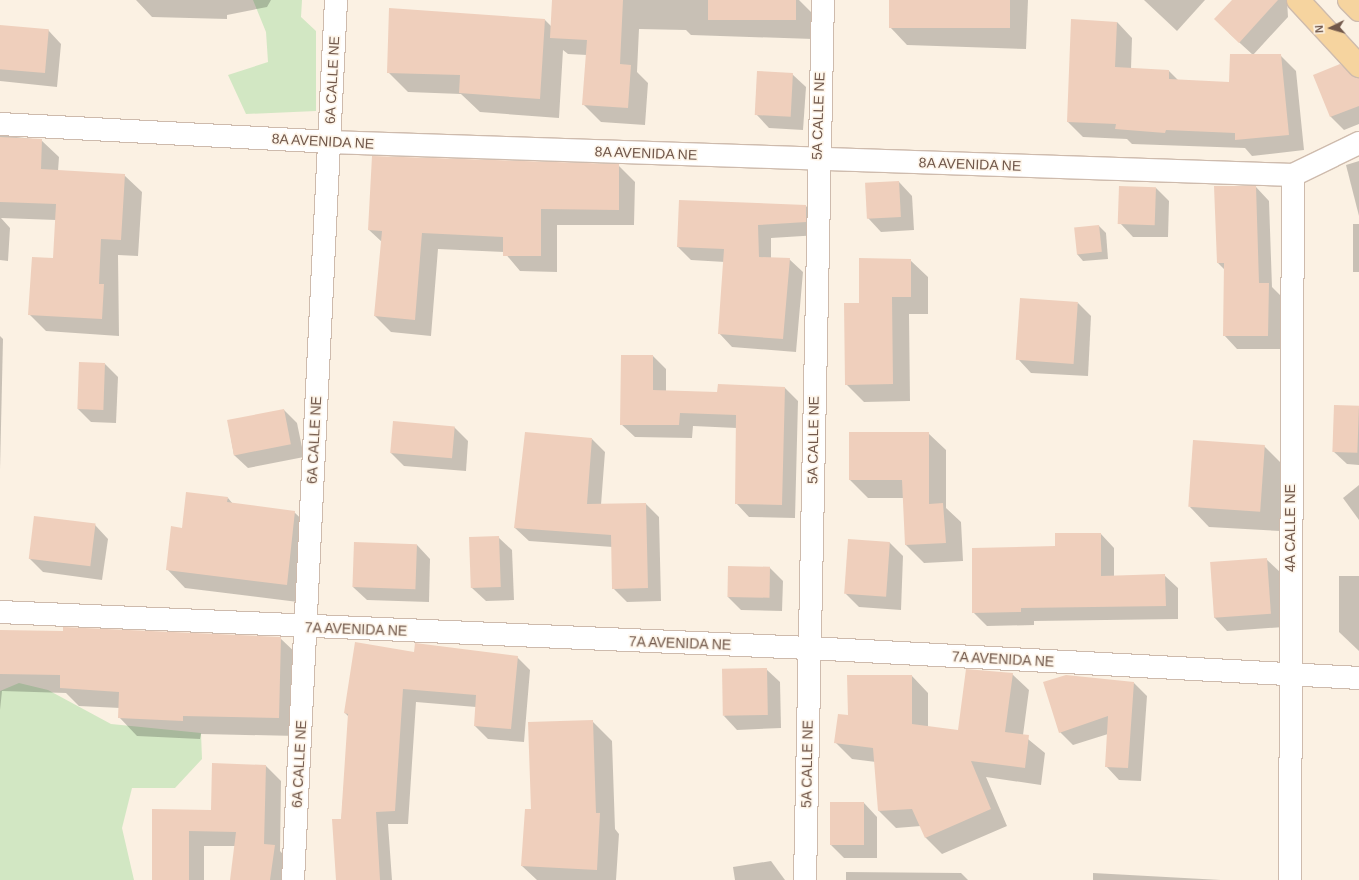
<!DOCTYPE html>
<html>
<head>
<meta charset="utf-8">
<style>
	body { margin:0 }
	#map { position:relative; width:1359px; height:880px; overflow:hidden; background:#fbf1e3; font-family:Arial,sans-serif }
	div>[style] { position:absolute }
	.green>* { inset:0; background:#d2e7c3 }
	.shadow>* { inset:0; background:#0003; transform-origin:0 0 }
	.building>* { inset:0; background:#efcfbc; transform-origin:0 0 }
	.roads { filter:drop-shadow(1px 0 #cebbad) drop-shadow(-1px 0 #cebbad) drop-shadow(0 1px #cebbad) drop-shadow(0 -1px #cebbad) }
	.street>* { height:22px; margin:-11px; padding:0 11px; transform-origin:11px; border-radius:11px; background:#fff }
	.primary>* { height:22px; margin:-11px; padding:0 11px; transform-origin:11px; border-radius:11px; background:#f6d49f }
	span { translate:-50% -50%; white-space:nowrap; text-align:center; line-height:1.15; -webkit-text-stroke:3px #fef5e9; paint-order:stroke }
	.street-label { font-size:14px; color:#71584b }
	.north { position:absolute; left:1311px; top:8px; width:40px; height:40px; -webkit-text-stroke:3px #fef5e9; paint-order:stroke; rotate:265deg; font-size:11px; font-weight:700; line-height:16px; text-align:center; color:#71584b }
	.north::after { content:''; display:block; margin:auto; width:14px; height:18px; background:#71584b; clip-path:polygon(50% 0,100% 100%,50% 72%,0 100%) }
</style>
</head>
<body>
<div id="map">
	<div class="green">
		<div style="clip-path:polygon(253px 0,302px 0,301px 17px,316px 31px,316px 111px,246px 114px,228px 75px,268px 62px,266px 32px)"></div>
		<div style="clip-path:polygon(19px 683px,48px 690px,111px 724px,201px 733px,202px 759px,175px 788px,132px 788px,122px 828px,134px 880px,0 880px,0 691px)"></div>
	</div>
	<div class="shadow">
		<div style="clip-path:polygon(136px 0,271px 0,267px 7px,227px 15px,227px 19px,152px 17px)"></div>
		<div style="clip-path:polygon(562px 0,799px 0,813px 14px,813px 39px,691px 35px,686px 30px,639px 29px,637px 72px,648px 83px,645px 125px,601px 122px,584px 105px,587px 55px,568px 54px,563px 50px,559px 118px,480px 112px,461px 94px,408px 92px,388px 72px,545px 20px,551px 26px)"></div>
		<div style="clip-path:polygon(890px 0,1028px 0,1026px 49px,907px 45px,890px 27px)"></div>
		<div style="clip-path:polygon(1144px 0,1205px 0,1177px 31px)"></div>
		<div style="clip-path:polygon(1234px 0,1287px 0,1288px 17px,1253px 55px,1280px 55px,1296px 71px,1304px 150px,1252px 156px,1245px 148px,1132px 144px,1127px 139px,1083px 137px,1068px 122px,1117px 22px,1132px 38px,1131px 69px,1169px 71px,1179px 81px,1230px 83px,1253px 55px,1229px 33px)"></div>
		<div style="clip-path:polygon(0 26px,48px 30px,61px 44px,57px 87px,0 81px)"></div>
		<div style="clip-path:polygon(792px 74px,806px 87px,803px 130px,769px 128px,756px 114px)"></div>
		<div style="clip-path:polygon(1314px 76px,1359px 78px,1359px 124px,1344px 130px,1331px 117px)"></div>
		<div style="clip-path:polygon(0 135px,41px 140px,59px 157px,58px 171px,124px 175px,142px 192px,138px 256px,118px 255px,119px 336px,46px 331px,29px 314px,54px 259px,56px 220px,1px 218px,10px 228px,8px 261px,0 260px)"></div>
		<div style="clip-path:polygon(1359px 161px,1359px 216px,1346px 165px)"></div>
		<div style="clip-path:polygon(618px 165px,635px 182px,634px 225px,557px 225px,557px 272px,520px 271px,504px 252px,438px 249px,431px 336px,391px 332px,375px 316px,382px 242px,369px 230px)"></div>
		<div style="clip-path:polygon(899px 182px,912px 196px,914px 230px,881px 232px,868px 218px)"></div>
		<div style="clip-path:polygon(1256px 187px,1269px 201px,1272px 287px,1282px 297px,1281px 349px,1237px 349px,1224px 335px,1225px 270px,1218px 263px)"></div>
		<div style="clip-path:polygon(1156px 188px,1169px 201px,1168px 237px,1133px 237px,1120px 223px)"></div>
		<div style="clip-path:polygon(806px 206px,819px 220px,819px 235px,771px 238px,771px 258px,789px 259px,803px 272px,796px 352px,732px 347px,719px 333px,725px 262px,691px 260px,678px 247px)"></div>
		<div style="left:1353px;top:224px;width:6px;height:48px"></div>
		<div style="clip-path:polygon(1099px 226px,1106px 233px,1108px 259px,1083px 261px,1077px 254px)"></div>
		<div style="clip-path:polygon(910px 260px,928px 277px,928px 314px,909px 314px,910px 401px,864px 402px,846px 384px,860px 304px)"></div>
		<div style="clip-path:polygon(1078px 303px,1091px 316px,1088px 376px,1031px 373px,1018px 359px)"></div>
		<div style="clip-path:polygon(0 336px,3px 339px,0 470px)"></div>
		<div style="clip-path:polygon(653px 356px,666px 369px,666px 391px,718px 393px,785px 388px,798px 401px,795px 518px,749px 517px,736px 503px,737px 428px,693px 426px,692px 438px,635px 437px,621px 424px)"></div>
		<div style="clip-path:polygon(105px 364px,118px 377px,116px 423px,91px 422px,78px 409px)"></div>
		<div style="clip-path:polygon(1359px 407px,1359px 465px,1347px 464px,1333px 451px)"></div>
		<div style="clip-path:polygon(284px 410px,297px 423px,304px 457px,248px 468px,234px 455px,228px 421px)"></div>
		<div style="clip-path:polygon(454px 427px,468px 441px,466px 471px,404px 466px,391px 453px)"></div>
		<div style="clip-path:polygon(850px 433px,928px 433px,946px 450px,946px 508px,961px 522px,963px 561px,924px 563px,906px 545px,904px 498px,868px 498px,850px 480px)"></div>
		<div style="clip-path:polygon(592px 439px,605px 452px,601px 505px,646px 504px,659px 517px,661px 601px,627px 602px,613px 588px,613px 547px,529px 541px,515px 528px)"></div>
		<div style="clip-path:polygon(1264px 446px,1284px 466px,1280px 531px,1209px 527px,1190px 507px)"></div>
		<div style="clip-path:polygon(1359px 485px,1359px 520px,1343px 498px)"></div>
		<div style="clip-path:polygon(228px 498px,233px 504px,294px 512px,313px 530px,306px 603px,185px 588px,167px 569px,183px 529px)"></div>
		<div style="clip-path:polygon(95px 525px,108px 539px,102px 580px,43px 572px,29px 558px)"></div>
		<div style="clip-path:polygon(1101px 534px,1114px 548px,1114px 577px,1164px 575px,1178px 588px,1178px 619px,1034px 621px,1034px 625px,987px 626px,973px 612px,1056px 547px)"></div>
		<div style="clip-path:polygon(498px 537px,512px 550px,514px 600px,486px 601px,472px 588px,470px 538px)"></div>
		<div style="clip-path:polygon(849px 541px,890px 543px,903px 556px,901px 610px,859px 607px,846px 594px)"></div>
		<div style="clip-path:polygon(417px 545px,430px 559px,429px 602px,367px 600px,353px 587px)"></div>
		<div style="clip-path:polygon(1266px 559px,1280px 572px,1284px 627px,1227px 631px,1214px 617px)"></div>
		<div style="clip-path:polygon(770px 568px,783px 581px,782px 611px,741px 610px,728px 597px)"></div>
		<div style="clip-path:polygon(1339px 576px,1359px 576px,1359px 651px,1339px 632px)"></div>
		<div style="clip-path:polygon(0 631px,280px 638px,299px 656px,297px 736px,201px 734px,200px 739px,137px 736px,119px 717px,120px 708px,79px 706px,66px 693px,2px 691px,0 710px)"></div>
		<div style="clip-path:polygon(415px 653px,517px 657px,530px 670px,524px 742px,488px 739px,475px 726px,476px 707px,416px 702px,408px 824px,388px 824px,392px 880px,337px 880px,349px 717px,345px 713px)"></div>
		<div style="clip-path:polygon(766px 669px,780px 682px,781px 728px,737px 730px,724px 716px)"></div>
		<div style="clip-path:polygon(1012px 674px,1029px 690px,1023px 735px,1045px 753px,1041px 785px,986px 777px,1007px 826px,942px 854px,926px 838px,921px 826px,896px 828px,879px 811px,876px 762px,852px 759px,835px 742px,848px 716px,912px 676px,928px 693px,928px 727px,959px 731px)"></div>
		<div style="clip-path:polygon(1134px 683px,1147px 696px,1141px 781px,1119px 780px,1106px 766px,1108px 734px,1073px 745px,1060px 732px)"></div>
		<div style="clip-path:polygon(592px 721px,612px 741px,615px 829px,619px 834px,616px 880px,537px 880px,522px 866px,532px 810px)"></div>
		<div style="clip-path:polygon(266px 766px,281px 781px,280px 851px,290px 862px,288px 880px,231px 880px,235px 846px,204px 846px,204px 880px,153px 880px,153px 810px,212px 811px)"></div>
		<div style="clip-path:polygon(864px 803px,877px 817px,877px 858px,844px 858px,831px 845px)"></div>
		<div style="clip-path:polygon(771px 861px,785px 880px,735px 880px,733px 867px)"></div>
		<div style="clip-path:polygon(846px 872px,961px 873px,968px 880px,846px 880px)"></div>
		<div style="clip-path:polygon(1093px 873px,1221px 880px,1093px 880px)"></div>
	</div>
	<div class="building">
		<div style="clip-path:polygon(552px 0,623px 0,620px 64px,631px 65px,628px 108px,582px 105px,587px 40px,550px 38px)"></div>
		<div style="left:708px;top:0;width:88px;height:20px"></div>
		<div style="left:889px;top:0;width:121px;height:28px"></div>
		<div style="clip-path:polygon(1232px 0,1278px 0,1239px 43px,1214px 19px)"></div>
		<div style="clip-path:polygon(389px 8px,545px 19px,540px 99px,459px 93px,460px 75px,387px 73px)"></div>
		<div style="clip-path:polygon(1071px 19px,1117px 22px,1115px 67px,1169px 70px,1169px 79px,1229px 82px,1230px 54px,1281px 54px,1289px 135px,1235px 140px,1235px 133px,1166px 130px,1165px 133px,1115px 129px,1116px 124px,1067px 122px)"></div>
		<div style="left:0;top:25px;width:49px;height:44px;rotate:5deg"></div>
		<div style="clip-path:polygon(1340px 64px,1359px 78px,1359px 106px,1330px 117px,1313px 75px)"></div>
		<div style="left:757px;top:71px;width:36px;height:44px;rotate:3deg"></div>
		<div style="clip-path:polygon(0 137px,42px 139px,41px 169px,125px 174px,121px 240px,101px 239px,99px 284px,104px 284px,102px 319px,28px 315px,32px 257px,53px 258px,56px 204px,0 202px)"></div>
		<div style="clip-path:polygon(372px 156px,619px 164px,619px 210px,541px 209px,541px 256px,503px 256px,503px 237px,422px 233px,415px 320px,374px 316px,382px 231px,368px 230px)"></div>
		<div style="left:899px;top:181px;width:36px;height:34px;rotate:87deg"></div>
		<div style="left:1119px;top:186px;width:37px;height:38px;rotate:2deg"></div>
		<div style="clip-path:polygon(1214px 186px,1256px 186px,1259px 283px,1269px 283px,1268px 336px,1223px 336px,1224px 263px,1217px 263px)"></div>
		<div style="clip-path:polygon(679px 200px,806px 205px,806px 222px,758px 225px,759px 257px,790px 258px,783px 339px,718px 334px,724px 249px,677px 247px)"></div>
		<div style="left:1099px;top:225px;width:27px;height:25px;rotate:84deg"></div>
		<div style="clip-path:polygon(859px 258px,911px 259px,911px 297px,892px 297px,893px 384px,845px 385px,844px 303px,859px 303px)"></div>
		<div style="left:1020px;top:298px;width:58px;height:62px;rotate:4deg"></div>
		<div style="clip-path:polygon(621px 355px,653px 355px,653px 390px,717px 392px,718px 384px,785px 387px,782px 505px,735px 504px,736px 415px,680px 413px,679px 425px,620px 425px)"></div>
		<div style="left:79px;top:362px;width:26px;height:47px;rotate:2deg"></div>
		<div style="left:1334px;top:405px;width:25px;height:47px;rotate:2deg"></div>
		<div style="left:284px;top:409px;width:36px;height:58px;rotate:79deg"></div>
		<div style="left:393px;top:421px;width:62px;height:32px;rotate:5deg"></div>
		<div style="clip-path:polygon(525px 432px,592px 438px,587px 504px,646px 503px,648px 588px,612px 589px,611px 535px,514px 528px)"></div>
		<div style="clip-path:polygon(849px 432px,929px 432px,929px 504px,943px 503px,946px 543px,905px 545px,902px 480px,849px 480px)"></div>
		<div style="left:1193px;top:440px;width:72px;height:67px;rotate:4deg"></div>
		<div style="clip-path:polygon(186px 492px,228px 497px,227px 502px,295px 511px,287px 585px,166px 570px,171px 526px,182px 528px)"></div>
		<div style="left:34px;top:516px;width:62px;height:43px;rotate:7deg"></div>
		<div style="clip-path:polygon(1055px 533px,1101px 533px,1101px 576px,1165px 574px,1166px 606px,1021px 608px,1021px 612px,972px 613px,972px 548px,1055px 546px)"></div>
		<div style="left:499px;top:536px;width:51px;height:30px;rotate:88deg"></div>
		<div style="left:848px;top:539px;width:42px;height:55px;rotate:4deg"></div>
		<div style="left:354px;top:542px;width:63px;height:45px;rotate:2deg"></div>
		<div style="left:1267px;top:558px;width:56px;height:57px;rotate:86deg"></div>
		<div style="left:728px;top:566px;width:42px;height:31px;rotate:1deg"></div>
		<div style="clip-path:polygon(63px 627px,281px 637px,279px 718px,183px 716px,183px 721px,118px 718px,119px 692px,60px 688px,60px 675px,0 674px,0 630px,63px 631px)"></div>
		<div style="clip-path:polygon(355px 642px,414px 652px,415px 643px,518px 656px,511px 729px,474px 726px,476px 695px,403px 689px,395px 811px,376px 812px,380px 880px,336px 880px,332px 819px,341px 819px,348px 714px,344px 713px)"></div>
		<div style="left:767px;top:668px;width:47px;height:45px;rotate:89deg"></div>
		<div style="clip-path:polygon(966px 669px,1013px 673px,1005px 732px,1029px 735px,1025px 768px,971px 761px,991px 809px,925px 838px,912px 809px,878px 811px,873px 748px,834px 743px,838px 714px,848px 715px,847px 675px,912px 675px,912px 724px,958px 730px)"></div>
		<div style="clip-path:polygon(1066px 675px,1134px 682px,1128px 768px,1105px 767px,1108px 716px,1059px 733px,1043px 682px)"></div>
		<div style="clip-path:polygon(593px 720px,596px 813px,600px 813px,597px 870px,521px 866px,525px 809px,531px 809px,528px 722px)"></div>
		<div style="clip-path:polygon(212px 763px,266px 765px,264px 844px,275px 845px,270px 880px,230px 880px,236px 832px,189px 831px,189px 880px,152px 880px,152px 809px,211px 810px)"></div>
		<div style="left:830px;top:802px;width:34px;height:43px"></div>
	</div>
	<div class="roads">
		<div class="street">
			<div style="left:0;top:124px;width:329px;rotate:3.1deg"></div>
			<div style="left:329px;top:142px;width:965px;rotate:1.96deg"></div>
			<div style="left:1293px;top:175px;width:73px;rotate:-25.9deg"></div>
			<div style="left:0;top:612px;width:810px;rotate:2.55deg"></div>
			<div style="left:809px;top:648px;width:551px;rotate:3.12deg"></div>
			<div style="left:293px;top:880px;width:881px;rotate:-87.2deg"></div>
			<div style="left:805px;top:880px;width:880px;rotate:-88.83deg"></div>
			<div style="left:1290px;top:880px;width:705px;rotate:-89.76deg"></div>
		</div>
		<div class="primary">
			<div style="left:1298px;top:0;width:90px;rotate:47.3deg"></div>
			<div style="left:1349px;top:0;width:14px;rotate:45deg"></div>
		</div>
	</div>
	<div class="street-label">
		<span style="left:332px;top:80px;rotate:-87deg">6A CALLE NE</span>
		<span style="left:818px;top:116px;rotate:-88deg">5A CALLE NE</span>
		<span style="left:323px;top:141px;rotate:3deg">8A AVENIDA NE</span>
		<span style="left:646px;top:153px;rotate:2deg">8A AVENIDA NE</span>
		<span style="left:970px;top:164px;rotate:2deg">8A AVENIDA NE</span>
		<span style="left:314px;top:440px;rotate:-87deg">6A CALLE NE</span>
		<span style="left:813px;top:440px;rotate:-89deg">5A CALLE NE</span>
		<span style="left:1290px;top:528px;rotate:-90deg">4A CALLE NE</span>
		<span style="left:356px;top:629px;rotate:2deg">7A AVENIDA NE</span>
		<span style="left:680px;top:643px;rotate:2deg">7A AVENIDA NE</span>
		<span style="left:1003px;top:659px;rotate:3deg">7A AVENIDA NE</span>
		<span style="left:299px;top:764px;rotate:-87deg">6A CALLE NE</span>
		<span style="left:807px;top:764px;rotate:-89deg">5A CALLE NE</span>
	</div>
	<div class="north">N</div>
</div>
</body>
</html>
